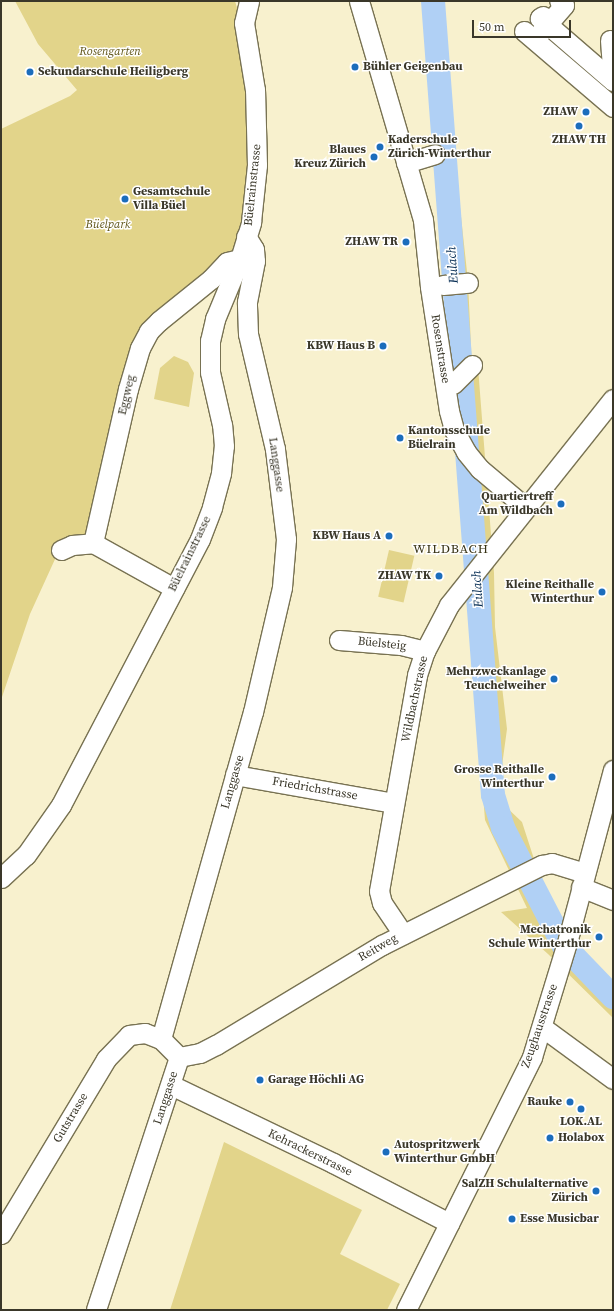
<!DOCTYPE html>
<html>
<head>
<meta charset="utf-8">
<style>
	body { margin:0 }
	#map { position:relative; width:614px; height:1311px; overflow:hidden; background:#f8f1ce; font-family:"Source Serif 4",serif }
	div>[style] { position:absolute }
	.green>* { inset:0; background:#e2d48a; transform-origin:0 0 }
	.river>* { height:24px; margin:-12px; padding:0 12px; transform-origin:12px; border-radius:12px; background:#b0d0f5 }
	.roads { filter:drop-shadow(1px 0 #787252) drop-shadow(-1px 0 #787252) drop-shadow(0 1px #787252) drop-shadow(0 -1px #787252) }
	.minor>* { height:19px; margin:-9.5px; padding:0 9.5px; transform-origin:9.5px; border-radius:9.5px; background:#fff }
	.dots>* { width:11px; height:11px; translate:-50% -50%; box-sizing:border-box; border:2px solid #fff; border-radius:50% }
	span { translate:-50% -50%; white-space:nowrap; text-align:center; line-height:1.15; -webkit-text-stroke:3px #fff; paint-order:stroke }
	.park-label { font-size:12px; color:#615619; font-style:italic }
	.poi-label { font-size:12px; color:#3a3729; font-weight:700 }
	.left { translate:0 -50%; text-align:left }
	.right { translate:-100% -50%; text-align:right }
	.street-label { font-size:12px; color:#3a3729 }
	.water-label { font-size:13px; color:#092f55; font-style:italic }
	.neighbourhood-label { font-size:13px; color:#363113; letter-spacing:1px }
	.frame { position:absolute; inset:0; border:2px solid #3a3729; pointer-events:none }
	.scale { position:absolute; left:472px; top:20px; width:99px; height:18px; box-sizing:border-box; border:2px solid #3a3729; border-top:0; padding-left:5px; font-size:12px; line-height:14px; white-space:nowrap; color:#3a3729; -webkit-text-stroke:3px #fff; paint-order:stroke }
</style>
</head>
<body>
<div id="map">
	<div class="green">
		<div style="clip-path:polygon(15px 1px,235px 1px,245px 36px,255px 90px,240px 259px,149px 331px,93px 543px,56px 557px,30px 614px,1px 700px,1px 129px,70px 96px,77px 90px,38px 44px)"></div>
		<div style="clip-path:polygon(429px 1px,439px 1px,450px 143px,453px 143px,468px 281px,472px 368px,478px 367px,494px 573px,495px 627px,507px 729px,499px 788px,504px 805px,522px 822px,534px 859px,533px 870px,568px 939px,613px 984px,613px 1018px,548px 954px,501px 912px,527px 908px,485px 820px,442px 276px,424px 7px,429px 6px)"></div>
		<div style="clip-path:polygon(174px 356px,188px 362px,194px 373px,189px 407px,154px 399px,160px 368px)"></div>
		<div style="left:389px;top:550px;width:26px;height:48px;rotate:13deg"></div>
		<div style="clip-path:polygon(224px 1142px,362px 1210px,340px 1254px,400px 1284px,387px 1310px,170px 1310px)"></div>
	</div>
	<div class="river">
		<div style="left:433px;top:1px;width:796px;rotate:85.68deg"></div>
		<div style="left:493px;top:795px;width:34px;rotate:73deg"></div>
		<div style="left:503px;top:828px;width:133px;rotate:62.7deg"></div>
		<div style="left:564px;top:946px;width:71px;rotate:46.1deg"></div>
	</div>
	<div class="roads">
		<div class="minor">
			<div style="left:359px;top:1px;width:228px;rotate:73.7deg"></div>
			<div style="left:423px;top:220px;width:67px;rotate:84deg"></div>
			<div style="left:430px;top:287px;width:125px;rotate:81.3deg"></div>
			<div style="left:449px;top:411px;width:20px;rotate:75deg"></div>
			<div style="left:454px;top:430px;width:25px;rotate:61deg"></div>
			<div style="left:466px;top:452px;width:22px;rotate:51deg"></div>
			<div style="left:480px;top:469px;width:59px;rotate:40.2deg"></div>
			<div style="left:543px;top:16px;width:4px;rotate:146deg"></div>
			<div style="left:540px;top:18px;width:96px;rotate:40.8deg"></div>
			<div style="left:524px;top:31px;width:117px;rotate:40.5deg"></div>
			<div style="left:539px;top:34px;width:38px;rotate:-49deg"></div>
			<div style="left:564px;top:5px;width:6px;rotate:-141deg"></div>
			<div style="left:610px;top:40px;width:41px;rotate:85.8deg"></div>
			<div style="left:406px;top:163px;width:30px;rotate:-17deg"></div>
			<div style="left:443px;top:285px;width:25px;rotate:-5deg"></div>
			<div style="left:453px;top:384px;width:27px;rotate:-45deg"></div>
			<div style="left:93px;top:543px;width:158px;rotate:-77.2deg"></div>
			<div style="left:128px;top:389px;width:43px;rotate:-73.7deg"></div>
			<div style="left:140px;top:348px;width:19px;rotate:-62deg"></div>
			<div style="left:149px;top:331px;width:14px;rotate:-45deg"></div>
			<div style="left:159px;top:321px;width:67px;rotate:-38.9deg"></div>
			<div style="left:211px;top:279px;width:23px;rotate:-47deg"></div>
			<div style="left:227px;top:262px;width:13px;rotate:-13deg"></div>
			<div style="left:93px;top:543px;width:93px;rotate:29.1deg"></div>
			<div style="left:61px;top:550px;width:12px;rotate:-24deg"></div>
			<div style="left:72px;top:545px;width:21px;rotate:-5deg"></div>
			<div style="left:339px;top:640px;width:62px;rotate:4.6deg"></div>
			<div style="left:401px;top:645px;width:25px;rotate:14deg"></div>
			<div style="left:235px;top:775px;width:161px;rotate:10deg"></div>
			<div style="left:1px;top:878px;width:34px;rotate:-43deg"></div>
			<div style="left:26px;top:855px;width:61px;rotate:-55deg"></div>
			<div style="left:61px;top:805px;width:300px;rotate:-62.4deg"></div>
			<div style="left:200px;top:539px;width:34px;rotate:-69deg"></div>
			<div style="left:212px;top:507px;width:35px;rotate:-75deg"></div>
			<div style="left:221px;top:473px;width:27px;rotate:-84deg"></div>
			<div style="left:224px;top:446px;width:21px;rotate:-95deg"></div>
			<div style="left:222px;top:425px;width:54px;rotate:-102.8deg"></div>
			<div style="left:210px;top:372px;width:31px;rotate:-90deg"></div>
			<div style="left:210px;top:341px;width:23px;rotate:-77deg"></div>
			<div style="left:215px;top:319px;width:65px;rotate:-67.4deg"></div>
			<div style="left:240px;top:259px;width:39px;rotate:-73deg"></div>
			<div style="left:251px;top:222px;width:57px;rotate:-84deg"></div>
			<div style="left:257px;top:165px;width:75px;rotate:-91.5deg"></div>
			<div style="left:255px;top:90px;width:68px;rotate:-99.3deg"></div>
			<div style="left:244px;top:23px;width:23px;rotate:-77deg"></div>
			<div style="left:581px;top:887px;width:35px;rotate:22deg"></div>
			<div style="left:403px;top:934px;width:37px;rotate:-124deg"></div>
			<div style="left:382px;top:903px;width:12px;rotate:-104deg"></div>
			<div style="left:379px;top:891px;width:219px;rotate:-80deg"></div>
			<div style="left:417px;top:675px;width:25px;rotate:-72deg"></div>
			<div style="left:425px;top:651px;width:52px;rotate:-62.4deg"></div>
			<div style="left:449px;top:605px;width:263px;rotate:-51.5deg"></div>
			<div style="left:542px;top:1027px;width:88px;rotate:36.2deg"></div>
			<div style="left:161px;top:1039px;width:340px;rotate:-74.3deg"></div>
			<div style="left:253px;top:712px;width:128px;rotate:-76.9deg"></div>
			<div style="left:282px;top:587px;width:48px;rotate:-85.2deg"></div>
			<div style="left:286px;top:539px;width:91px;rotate:-97deg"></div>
			<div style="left:275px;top:449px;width:118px;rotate:-103.2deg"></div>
			<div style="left:248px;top:334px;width:32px;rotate:-92deg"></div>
			<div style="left:247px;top:302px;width:42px;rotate:-79deg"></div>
			<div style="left:255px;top:261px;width:12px;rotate:-95deg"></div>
			<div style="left:254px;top:249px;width:15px;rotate:-122deg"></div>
			<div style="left:179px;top:1057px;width:21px;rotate:-11deg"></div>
			<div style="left:200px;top:1053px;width:18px;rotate:-27deg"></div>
			<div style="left:216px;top:1045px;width:194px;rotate:-31.1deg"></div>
			<div style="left:382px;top:945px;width:179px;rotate:-26.6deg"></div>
			<div style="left:542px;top:865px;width:10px;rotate:-11deg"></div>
			<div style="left:552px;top:863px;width:34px;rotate:17deg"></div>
			<div style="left:171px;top:1085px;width:180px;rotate:25.7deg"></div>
			<div style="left:333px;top:1163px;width:131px;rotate:27.3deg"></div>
			<div style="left:1px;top:1234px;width:204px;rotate:-59deg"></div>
			<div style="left:106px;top:1059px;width:33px;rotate:-46deg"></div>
			<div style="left:129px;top:1035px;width:16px;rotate:-7deg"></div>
			<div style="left:145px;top:1033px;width:17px;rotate:21deg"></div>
			<div style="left:161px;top:1039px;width:25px;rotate:45deg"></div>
			<div style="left:179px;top:1057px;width:266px;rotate:108.2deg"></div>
			<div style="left:406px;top:1310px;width:283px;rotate:-63.5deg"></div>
			<div style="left:532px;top:1057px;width:123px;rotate:-73deg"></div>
			<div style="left:568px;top:939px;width:175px;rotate:-75.1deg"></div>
		</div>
	</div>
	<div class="dots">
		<div style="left:355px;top:67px;background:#1c6dbc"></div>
		<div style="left:30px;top:72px;background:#1c6dbc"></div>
		<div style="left:586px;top:112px;background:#1c6dbc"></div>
		<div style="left:579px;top:126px;background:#1c6dbc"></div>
		<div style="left:380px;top:147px;background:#1c6dbc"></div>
		<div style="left:374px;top:157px;background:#1c6dbc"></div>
		<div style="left:125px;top:199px;background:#1c6dbc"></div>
		<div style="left:406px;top:242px;background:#1c6dbc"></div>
		<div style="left:383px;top:346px;background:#1c6dbc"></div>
		<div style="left:400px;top:438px;background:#1c6dbc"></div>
		<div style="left:561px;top:504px;background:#1c6dbc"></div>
		<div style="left:389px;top:536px;background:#1c6dbc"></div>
		<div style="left:439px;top:576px;background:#1c6dbc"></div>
		<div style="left:602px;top:592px;background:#1c6dbc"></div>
		<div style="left:554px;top:679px;background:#1c6dbc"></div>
		<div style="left:552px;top:777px;background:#1c6dbc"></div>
		<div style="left:599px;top:937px;background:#1c6dbc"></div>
		<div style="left:260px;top:1080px;background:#1c6dbc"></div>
		<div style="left:570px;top:1102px;background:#1c6dbc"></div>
		<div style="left:581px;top:1109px;background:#1c6dbc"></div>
		<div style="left:550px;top:1138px;background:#1c6dbc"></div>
		<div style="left:386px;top:1152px;background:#1c6dbc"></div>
		<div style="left:596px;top:1191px;background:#1c6dbc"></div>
		<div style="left:512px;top:1219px;background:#1c6dbc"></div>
	</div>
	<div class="park-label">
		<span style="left:110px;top:52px">Rosengarten</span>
		<span style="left:108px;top:225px">Büelpark</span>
	</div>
	<div class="poi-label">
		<span class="left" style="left:363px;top:67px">Bühler Geigenbau</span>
		<span class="left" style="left:38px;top:72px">Sekundarschule Heiligberg</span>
		<span class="right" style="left:578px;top:112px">ZHAW</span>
		<span class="left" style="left:388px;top:147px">Kaderschule<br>Zürich-Winterthur</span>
		<span style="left:579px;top:140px">ZHAW TH</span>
		<span class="right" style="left:366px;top:157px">Blaues<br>Kreuz Zürich</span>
		<span class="left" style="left:133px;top:199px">Gesamtschule<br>Villa Büel</span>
		<span class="right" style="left:398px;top:242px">ZHAW TR</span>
		<span class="right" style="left:375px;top:346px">KBW Haus B</span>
		<span class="left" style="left:408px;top:438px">Kantonsschule<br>Büelrain</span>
		<span class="right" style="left:553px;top:504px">Quartiertreff<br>Am Wildbach</span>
		<span class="right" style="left:381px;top:536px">KBW Haus A</span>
		<span class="right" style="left:431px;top:576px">ZHAW TK</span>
		<span class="right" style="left:594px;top:592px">Kleine Reithalle<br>Winterthur</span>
		<span class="right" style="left:546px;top:679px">Mehrzweckanlage<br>Teuchelweiher</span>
		<span class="right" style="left:544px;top:777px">Grosse Reithalle<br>Winterthur</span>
		<span class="right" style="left:591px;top:937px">Mechatronik<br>Schule Winterthur</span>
		<span class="left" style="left:268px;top:1080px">Garage Höchli AG</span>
		<span class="right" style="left:562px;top:1102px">Rauke</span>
		<span style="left:581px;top:1122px">LOK.AL</span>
		<span class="left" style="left:558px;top:1138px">Holabox</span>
		<span class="left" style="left:394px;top:1152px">Autospritzwerk<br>Winterthur GmbH</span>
		<span class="right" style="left:588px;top:1191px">SalZH Schulalternative<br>Zürich</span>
		<span class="left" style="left:520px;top:1219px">Esse Musicbar</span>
	</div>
	<div class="street-label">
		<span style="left:253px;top:185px;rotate:-84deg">Büelrainstrasse</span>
		<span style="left:440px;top:349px;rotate:81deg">Rosenstrasse</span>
		<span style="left:127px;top:395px;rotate:-77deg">Eggweg</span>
		<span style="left:276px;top:465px;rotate:82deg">Langgasse</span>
		<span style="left:190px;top:554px;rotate:-64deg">Büelrainstrasse</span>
		<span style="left:382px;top:644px;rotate:6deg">Büelsteig</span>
		<span style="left:415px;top:699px;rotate:-78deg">Wildbachstrasse</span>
		<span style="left:233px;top:782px;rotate:-74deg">Langgasse</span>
		<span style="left:315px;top:789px;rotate:10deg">Friedrichstrasse</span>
		<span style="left:378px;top:948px;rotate:-30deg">Reitweg</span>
		<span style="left:540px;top:1026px;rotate:-71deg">Zeughausstrasse</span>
		<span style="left:166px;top:1098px;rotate:-72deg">Langgasse</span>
		<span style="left:71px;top:1118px;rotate:-59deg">Gutstrasse</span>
		<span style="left:310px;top:1153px;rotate:26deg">Kehrackerstrasse</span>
	</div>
	<div class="water-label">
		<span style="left:453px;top:265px;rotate:-94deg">Eulach</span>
		<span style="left:478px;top:589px;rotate:-94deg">Eulach</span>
	</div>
	<div class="neighbourhood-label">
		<span style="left:451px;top:549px">WILDBACH</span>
	</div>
	<div class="frame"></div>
	<div class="scale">50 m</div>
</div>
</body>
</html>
